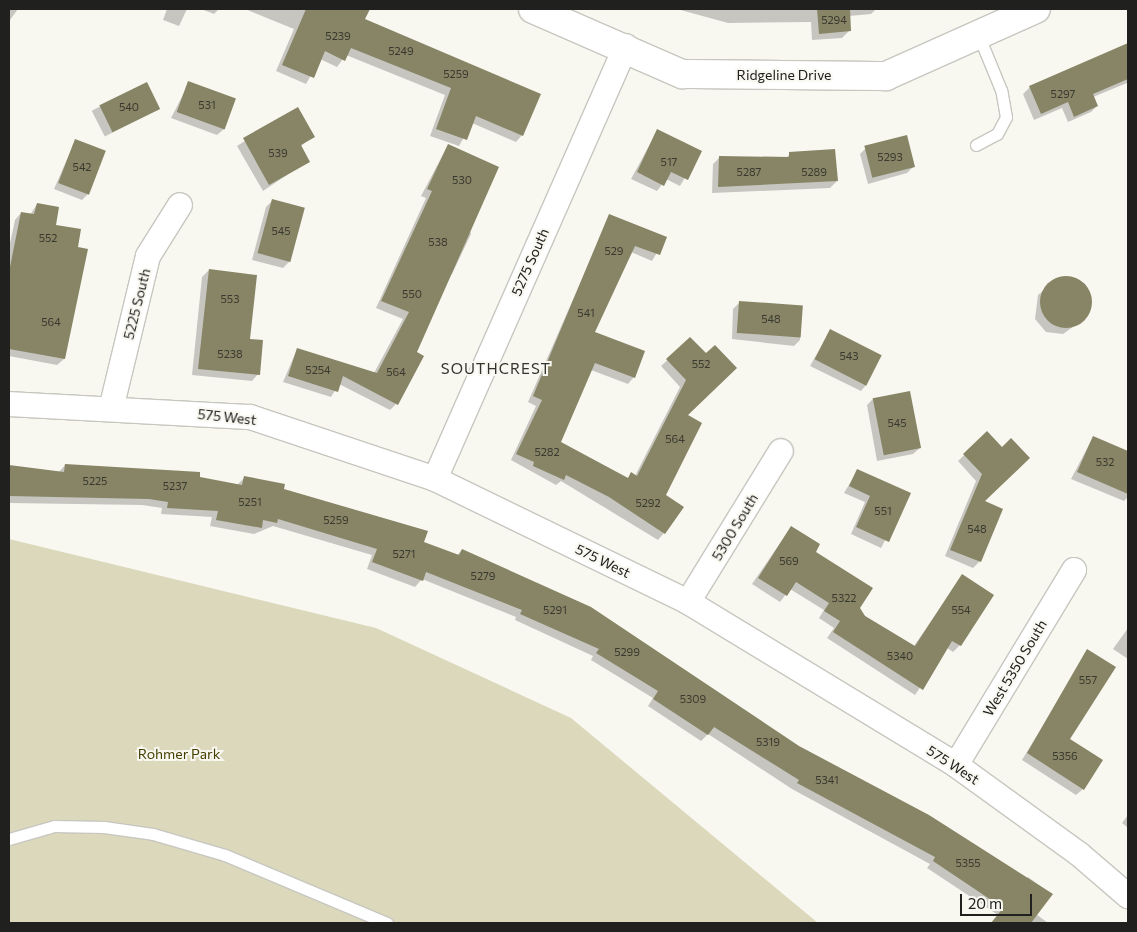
<!DOCTYPE html>
<html>
<head>
<meta charset="utf-8">
<style>
	body { margin:0 }
	#map { position:relative; width:1137px; height:932px; overflow:hidden; background:#f8f7f0; font-family:Commissioner,sans-serif }
	div>[style] { position:absolute }
	.green>* { inset:0; background:#dbd8bc }
	.shadow>* { inset:0; background:#0003; transform-origin:0 0 }
	.building>* { inset:0; background:#878565; transform-origin:0 0 }
	.round { border-radius:50% }
	.roads { filter:drop-shadow(1px 0 #c7c7c0) drop-shadow(-1px 0 #c7c7c0) drop-shadow(0 1px #c7c7c0) drop-shadow(0 -1px #c7c7c0) }
	.lane>* { height:11px; margin:-5.5px; padding:0 5.5px; transform-origin:5.5px; border-radius:5.5px; background:#fff }
	.street>* { height:24px; margin:-12px; padding:0 12px; transform-origin:12px; border-radius:12px; background:#fff }
	.secondary>* { height:28px; margin:-14px; padding:0 14px; transform-origin:14px; border-radius:14px; background:#fff }
	span { translate:-50% -50%; white-space:nowrap; text-align:center; line-height:1.15; -webkit-text-stroke:4px #f8f7f0; paint-order:stroke }
	.number-label { font-size:11px; color:#3a3930 }
	.number-label span { -webkit-text-stroke-width:0 }
	.street-label { font-size:14px; color:#20201e }
	.park-label { font-size:14px; color:#454001 }
	.neighbourhood-label { font-size:15px; color:#34342e; letter-spacing:1px }
	.frame { position:absolute; inset:0; border:10px solid #20201e; pointer-events:none }
	.scale { position:absolute; left:960px; top:894px; width:72px; height:22px; box-sizing:border-box; border:2px solid #20201e; border-top:0; padding-left:6px; font-size:15px; line-height:18px; white-space:nowrap; color:#20201e; -webkit-text-stroke:4px #f8f7f0; paint-order:stroke }
</style>
</head>
<body>
<div id="map">
	<div class="green">
		<div style="clip-path:polygon(9px 539px,376px 628px,571px 718px,818px 923px,9px 923px)"></div>
	</div>
	<div class="shadow">
		<div style="clip-path:polygon(9px 9px,18px 9px,10px 20px,9px 20px)"></div>
		<div style="clip-path:polygon(167px 9px,187px 9px,179px 26px,163px 20px)"></div>
		<div style="clip-path:polygon(201px 9px,219px 9px,214px 14px)"></div>
		<div style="clip-path:polygon(245px 9px,355px 9px,366px 14px,363px 20px,522px 135px,516px 142px,472px 123px,459px 146px,430px 136px,445px 95px,346px 55px,337px 67px,320px 59px,306px 84px,276px 71px,294px 29px)"></div>
		<div style="clip-path:polygon(677px 9px,876px 9px,871px 14px,849px 16px,850px 30px,842px 38px,812px 40px,811px 22px,728px 23px)"></div>
		<div style="clip-path:polygon(1128px 45px,1128px 86px,1127px 83px,1093px 97px,1097px 106px,1091px 112px,1068px 122px,1062px 108px,1034px 120px,1023px 94px,1030px 87px)"></div>
		<div style="left:146px;top:83px;width:29px;height:61px;rotate:63deg"></div>
		<div style="clip-path:polygon(189px 83px,224px 129px,217px 135px,171px 118px)"></div>
		<div style="clip-path:polygon(297px 108px,313px 136px,300px 147px,308px 161px,263px 191px,237px 146px)"></div>
		<div style="clip-path:polygon(657px 131px,700px 152px,680px 186px,666px 179px,657px 191px,631px 179px)"></div>
		<div style="clip-path:polygon(75px 141px,89px 193px,82px 200px,54px 189px)"></div>
		<div style="clip-path:polygon(448px 145px,471px 234px,452px 274px,444px 280px,396px 404px,390px 410px,339px 384px,331px 397px,283px 382px,297px 349px,374px 373px,403px 319px,376px 308px,426px 198px,421px 196px)"></div>
		<div style="clip-path:polygon(866px 148px,914px 166px,907px 173px,868px 184px,860px 154px)"></div>
		<div style="clip-path:polygon(790px 154px,837px 181px,830px 188px,712px 193px,713px 164px,719px 158px,785px 159px)"></div>
		<div style="clip-path:polygon(273px 200px,289px 262px,283px 268px,252px 260px,266px 207px)"></div>
		<div style="clip-path:polygon(37px 204px,76px 248px,87px 250px,64px 359px,57px 365px,9px 356px,9px 248px,15px 220px,21px 213px,30px 215px)"></div>
		<div style="clip-path:polygon(610px 215px,666px 237px,652px 261px,631px 252px,594px 333px,634px 377px,628px 384px,591px 370px,559px 442px,627px 478px,635px 476px,680px 387px,661px 366px,690px 339px,686px 416px,664px 495px,664px 533px,658px 540px,561px 481px,556px 485px,511px 460px,536px 406px,528px 402px)"></div>
		<div style="clip-path:polygon(209px 270px,248px 340px,258px 374px,252px 381px,192px 375px,202px 277px)"></div>
		<div style="clip-path:polygon(1058px 278px,1081px 282px,1091px 296px,1084px 319px,1063px 334px,1046px 332px,1035px 319px,1038px 295px)"></div>
		<div style="clip-path:polygon(740px 302px,801px 306px,800px 340px,794px 346px,732px 339px,733px 309px)"></div>
		<div style="clip-path:polygon(830px 331px,867px 384px,861px 391px,810px 366px)"></div>
		<div style="clip-path:polygon(909px 392px,920px 448px,913px 454px,877px 461px,867px 405px,873px 399px)"></div>
		<div style="clip-path:polygon(987px 433px,980px 561px,973px 568px,945px 556px,976px 481px,958px 461px)"></div>
		<div style="clip-path:polygon(1093px 437px,1128px 452px,1128px 497px,1124px 501px,1071px 479px)"></div>
		<div style="clip-path:polygon(65px 465px,199px 473px,199px 478px,237px 485px,244px 478px,456px 556px,462px 550px,1025px 880px,1028px 877px,1051px 894px,1036px 914px,1048px 923px,991px 923px,998px 915px,927px 868px,930px 864px,792px 789px,708px 734px,701px 741px,648px 706px,653px 698px,591px 660px,593px 656px,515px 620px,516px 617px,422px 579px,415px 587px,367px 569px,372px 555px,273px 526px,254px 534px,210px 526px,212px 517px,161px 514px,162px 508px,142px 505px,9px 503px,9px 466px,59px 472px)"></div>
		<div style="clip-path:polygon(858px 470px,910px 494px,881px 548px,851px 534px,865px 502px,844px 493px)"></div>
		<div style="clip-path:polygon(791px 527px,865px 616px,914px 646px,962px 576px,992px 596px,960px 645px,953px 652px,947px 648px,915px 695px,827px 638px,834px 628px,819px 618px,824px 610px,790px 589px,780px 602px,752px 584px)"></div>
		<div style="clip-path:polygon(1128px 628px,1128px 659px,1113px 649px)"></div>
		<div style="clip-path:polygon(1088px 651px,1069px 739px,1083px 789px,1076px 795px,1022px 760px)"></div>
		<div style="clip-path:polygon(1128px 815px,1128px 828px,1122px 823px)"></div>
	</div>
	<div class="building">
		<div style="clip-path:polygon(306px 9px,370px 9px,365px 19px,541px 94px,523px 136px,476px 116px,467px 140px,436px 129px,451px 88px,351px 48px,345px 61px,325px 51px,314px 78px,282px 65px)"></div>
		<div style="clip-path:polygon(817px 9px,850px 9px,851px 31px,819px 34px)"></div>
		<div style="clip-path:polygon(1128px 43px,1128px 79px,1093px 94px,1098px 106px,1074px 117px,1068px 102px,1041px 114px,1029px 86px)"></div>
		<div style="left:188px;top:81px;width:51px;height:33px;rotate:20deg"></div>
		<div style="left:147px;top:82px;width:30px;height:53px;rotate:64deg"></div>
		<div style="clip-path:polygon(298px 107px,315px 137px,301px 145px,310px 162px,269px 185px,243px 138px)"></div>
		<div style="clip-path:polygon(657px 129px,702px 151px,688px 180px,671px 172px,664px 186px,637px 172px)"></div>
		<div style="left:907px;top:135px;width:33px;height:44px;rotate:76deg"></div>
		<div style="left:75px;top:139px;width:33px;height:47px;rotate:21deg"></div>
		<div style="clip-path:polygon(448px 144px,499px 167px,417px 352px,424px 356px,398px 405px,343px 376px,338px 392px,288px 376px,297px 348px,377px 373px,409px 312px,381px 301px,432px 191px,427px 189px)"></div>
		<div style="clip-path:polygon(835px 149px,838px 181px,718px 187px,719px 156px,789px 157px,789px 152px)"></div>
		<div style="left:272px;top:199px;width:34px;height:56px;rotate:15deg"></div>
		<div style="clip-path:polygon(37px 203px,59px 207px,56px 225px,81px 229px,78px 247px,88px 249px,65px 359px,9px 349px,9px 272px,21px 212px,34px 214px)"></div>
		<div style="clip-path:polygon(609px 214px,667px 237px,660px 255px,635px 246px,595px 332px,645px 351px,635px 378px,595px 363px,561px 442px,628px 478px,631px 472px,637px 476px,686px 380px,666px 359px,690px 337px,706px 353px,715px 345px,737px 368px,688px 415px,702px 423px,666px 495px,684px 507px,665px 534px,609px 497px,566px 475px,564px 480px,533px 466px,534px 462px,516px 454px,542px 400px,533px 396px)"></div>
		<div style="clip-path:polygon(209px 269px,257px 275px,250px 339px,263px 340px,260px 375px,198px 369px)"></div>
		<div class="round" style="left:1040px;top:276px;width:52px;height:52px"></div>
		<div style="left:739px;top:301px;width:64px;height:32px;rotate:4deg"></div>
		<div style="left:830px;top:329px;width:58px;height:34px;rotate:27deg"></div>
		<div style="left:910px;top:391px;width:58px;height:38px;rotate:79deg"></div>
		<div style="clip-path:polygon(987px 431px,1002px 447px,1011px 438px,1030px 458px,985px 501px,1003px 509px,981px 562px,950px 550px,982px 474px,963px 454px)"></div>
		<div style="clip-path:polygon(1093px 436px,1128px 451px,1128px 494px,1077px 472px)"></div>
		<div style="clip-path:polygon(65px 464px,200px 472px,200px 477px,242px 485px,244px 476px,285px 484px,284px 489px,428px 531px,424px 542px,459px 555px,462px 549px,591px 607px,799px 746px,929px 815px,1053px 894px,1031px 923px,991px 923px,1003px 908px,933px 861px,935px 857px,797px 783px,799px 780px,714px 727px,708px 735px,653px 699px,658px 691px,596px 653px,599px 649px,520px 614px,522px 610px,426px 572px,423px 581px,372px 562px,377px 549px,278px 519px,277px 523px,263px 520px,262px 528px,216px 520px,218px 511px,167px 508px,168px 502px,149px 499px,9px 496px,9px 465px,64px 472px)"></div>
		<div style="clip-path:polygon(857px 469px,911px 493px,889px 542px,856px 527px,870px 496px,849px 486px)"></div>
		<div style="clip-path:polygon(791px 526px,820px 544px,816px 552px,873px 588px,860px 608px,865px 616px,915px 646px,962px 574px,994px 595px,961px 646px,952px 641px,923px 690px,833px 632px,840px 621px,824px 611px,829px 603px,796px 582px,787px 596px,758px 578px)"></div>
		<div style="clip-path:polygon(1087px 649px,1116px 667px,1070px 739px,1103px 760px,1084px 790px,1027px 753px)"></div>
	</div>
	<div class="roads">
		<div class="lane">
			<div style="left:976px;top:145px;width:24px;rotate:-28deg"></div>
			<div style="left:997px;top:134px;width:19px;rotate:-62deg"></div>
			<div style="left:1006px;top:117px;width:27px;rotate:-100deg"></div>
			<div style="left:1001px;top:90px;width:61px;rotate:-112.3deg"></div>
			<div style="left:9px;top:839px;width:47px;rotate:-16.1deg"></div>
			<div style="left:54px;top:826px;width:50px;rotate:1.1deg"></div>
			<div style="left:104px;top:827px;width:49px;rotate:8.1deg"></div>
			<div style="left:153px;top:834px;width:75px;rotate:16.3deg"></div>
			<div style="left:225px;top:855px;width:176px;rotate:22.8deg"></div>
		</div>
		<div class="street">
			<div style="left:9px;top:404px;width:241px;rotate:3.1deg"></div>
			<div style="left:250px;top:417px;width:195px;rotate:18.5deg"></div>
			<div style="left:435px;top:479px;width:281px;rotate:25.9deg"></div>
			<div style="left:688px;top:602px;width:314px;rotate:31.3deg"></div>
			<div style="left:956px;top:765px;width:152px;rotate:35.9deg"></div>
			<div style="left:1079px;top:854px;width:65px;rotate:40.6deg"></div>
			<div style="left:111px;top:409px;width:157px;rotate:-76.4deg"></div>
			<div style="left:148px;top:256px;width:60px;rotate:-57.9deg"></div>
			<div style="left:435px;top:479px;width:473px;rotate:-66.2deg"></div>
			<div style="left:688px;top:602px;width:177px;rotate:-58.4deg"></div>
			<div style="left:956px;top:765px;width:228px;rotate:-58.8deg"></div>
		</div>
		<div class="secondary">
			<div style="left:533px;top:9px;width:163px;rotate:23.6deg"></div>
			<div style="left:682px;top:74px;width:204px;rotate:0.6deg"></div>
			<div style="left:886px;top:76px;width:164px;rotate:-24.1deg"></div>
		</div>
	</div>
	<div class="number-label">
		<span style="left:834px;top:20px">5294</span>
		<span style="left:338px;top:36px">5239</span>
		<span style="left:401px;top:51px">5249</span>
		<span style="left:456px;top:74px">5259</span>
		<span style="left:1063px;top:94px">5297</span>
		<span style="left:207px;top:105px">531</span>
		<span style="left:129px;top:107px">540</span>
		<span style="left:278px;top:153px">539</span>
		<span style="left:890px;top:157px">5293</span>
		<span style="left:669px;top:162px">517</span>
		<span style="left:82px;top:167px">542</span>
		<span style="left:749px;top:172px">5287</span>
		<span style="left:814px;top:172px">5289</span>
		<span style="left:462px;top:180px">530</span>
		<span style="left:281px;top:231px">545</span>
		<span style="left:48px;top:238px">552</span>
		<span style="left:438px;top:242px">538</span>
		<span style="left:614px;top:251px">529</span>
		<span style="left:412px;top:294px">550</span>
		<span style="left:230px;top:299px">553</span>
		<span style="left:586px;top:313px">541</span>
		<span style="left:771px;top:319px">548</span>
		<span style="left:51px;top:322px">564</span>
		<span style="left:230px;top:354px">5238</span>
		<span style="left:849px;top:356px">543</span>
		<span style="left:701px;top:364px">552</span>
		<span style="left:318px;top:370px">5254</span>
		<span style="left:396px;top:372px">564</span>
		<span style="left:897px;top:423px">545</span>
		<span style="left:675px;top:439px">564</span>
		<span style="left:547px;top:452px">5282</span>
		<span style="left:1105px;top:462px">532</span>
		<span style="left:95px;top:481px">5225</span>
		<span style="left:175px;top:486px">5237</span>
		<span style="left:250px;top:502px">5251</span>
		<span style="left:648px;top:503px">5292</span>
		<span style="left:883px;top:511px">551</span>
		<span style="left:336px;top:520px">5259</span>
		<span style="left:977px;top:529px">548</span>
		<span style="left:404px;top:554px">5271</span>
		<span style="left:789px;top:561px">569</span>
		<span style="left:483px;top:576px">5279</span>
		<span style="left:844px;top:598px">5322</span>
		<span style="left:555px;top:610px">5291</span>
		<span style="left:961px;top:610px">554</span>
		<span style="left:627px;top:652px">5299</span>
		<span style="left:900px;top:656px">5340</span>
		<span style="left:1088px;top:680px">557</span>
		<span style="left:693px;top:699px">5309</span>
		<span style="left:768px;top:742px">5319</span>
		<span style="left:1065px;top:756px">5356</span>
		<span style="left:827px;top:780px">5341</span>
		<span style="left:968px;top:863px">5355</span>
	</div>
	<div class="street-label">
		<span style="left:784px;top:75px">Ridgeline Drive</span>
		<span style="left:530px;top:262px;rotate:-66deg">5275 South</span>
		<span style="left:137px;top:304px;rotate:-76deg">5225 South</span>
		<span style="left:227px;top:417px;rotate:6deg">575 West</span>
		<span style="left:735px;top:527px;rotate:-59deg">5300 South</span>
		<span style="left:603px;top:561px;rotate:26deg">575 West</span>
		<span style="left:1015px;top:668px;rotate:-59deg">West 5350 South</span>
		<span style="left:953px;top:765px;rotate:33deg">575 West</span>
	</div>
	<div class="park-label">
		<span style="left:179px;top:754px">Rohmer Park</span>
	</div>
	<div class="neighbourhood-label">
		<span style="left:496px;top:369px">SOUTHCREST</span>
	</div>
	<div class="frame"></div>
	<div class="scale">20 m</div>
</div>
</body>
</html>
